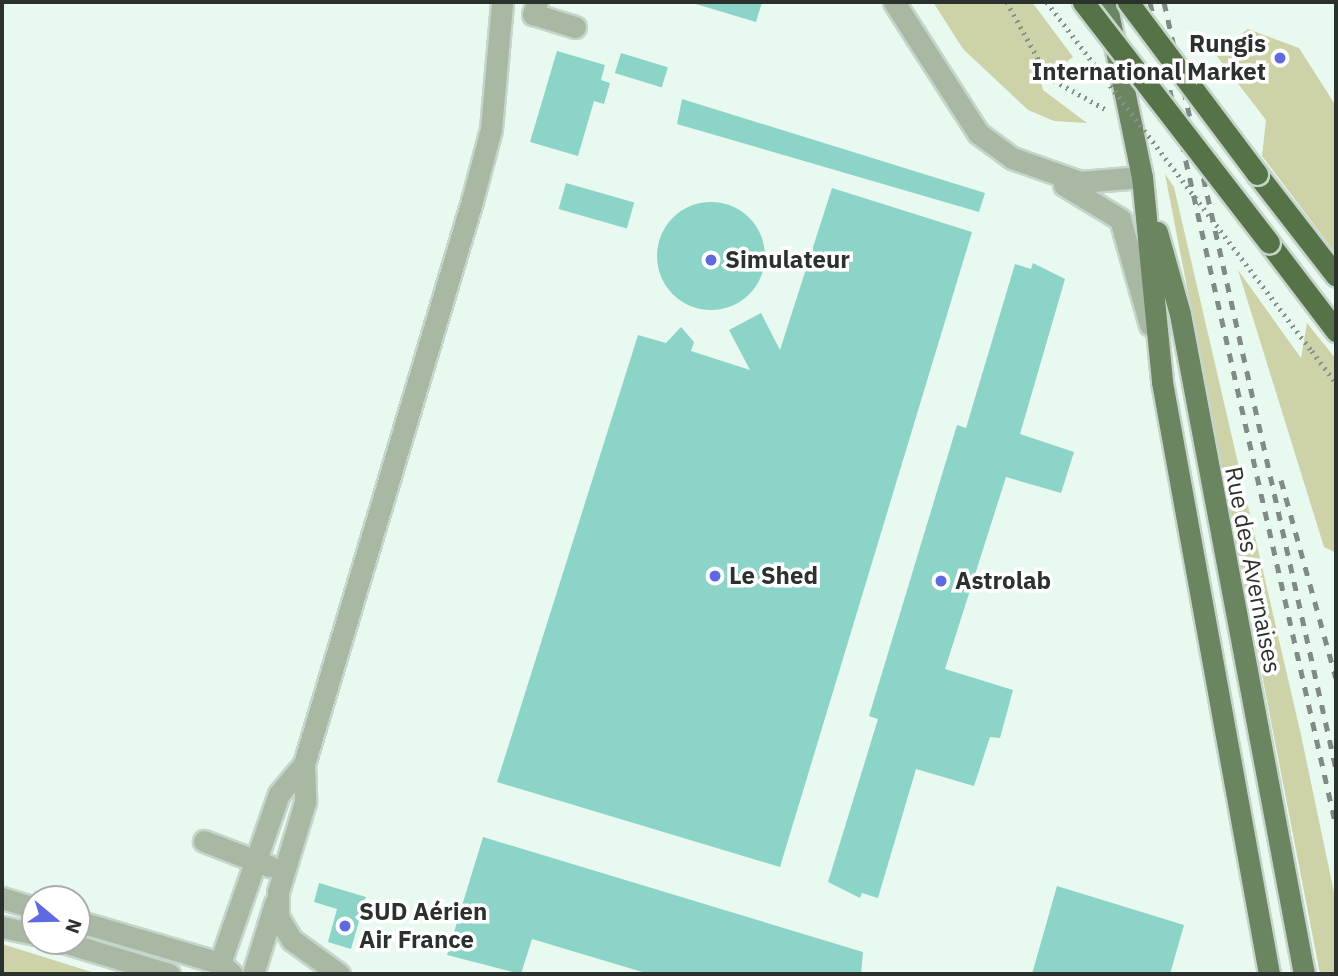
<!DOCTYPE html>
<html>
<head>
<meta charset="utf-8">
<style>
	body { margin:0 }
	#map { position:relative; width:1338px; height:976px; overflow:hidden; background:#e8f9ef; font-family:"IBM Plex Sans",sans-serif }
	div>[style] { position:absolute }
	.green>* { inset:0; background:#cdd2a9 }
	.building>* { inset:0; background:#8cd4c8; transform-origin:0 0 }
	.round { border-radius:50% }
	.path>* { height:4.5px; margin-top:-2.25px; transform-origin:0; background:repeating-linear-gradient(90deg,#86918a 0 2px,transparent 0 7px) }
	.roads { filter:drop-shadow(2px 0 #c6d5cc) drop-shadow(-2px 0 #c6d5cc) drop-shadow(0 2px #c6d5cc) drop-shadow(0 -2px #c6d5cc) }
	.minor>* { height:21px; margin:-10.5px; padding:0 10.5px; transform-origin:10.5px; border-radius:10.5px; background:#a9b8a3 }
	.major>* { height:21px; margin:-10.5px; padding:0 10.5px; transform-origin:10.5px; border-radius:10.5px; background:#6b8560 }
	.highway>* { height:21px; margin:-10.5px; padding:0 10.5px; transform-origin:10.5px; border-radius:10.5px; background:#557347 }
	.rail>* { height:5px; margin-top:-2.5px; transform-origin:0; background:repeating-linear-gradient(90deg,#808b85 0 9px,transparent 0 18px) }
	.path-bridge>* { height:4.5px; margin-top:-2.25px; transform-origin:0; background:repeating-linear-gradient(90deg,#86918a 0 2px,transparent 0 7px) }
	.bridges { filter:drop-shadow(2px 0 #c6d5cc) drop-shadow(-2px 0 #c6d5cc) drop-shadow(0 2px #c6d5cc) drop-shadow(0 -2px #c6d5cc) }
	.highway-bridge>* { height:21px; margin:-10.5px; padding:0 10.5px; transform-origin:10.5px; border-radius:10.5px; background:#557347 }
	.dots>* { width:19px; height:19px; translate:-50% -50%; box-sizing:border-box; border:4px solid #fff; border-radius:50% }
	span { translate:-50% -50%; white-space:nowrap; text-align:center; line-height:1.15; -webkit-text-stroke:7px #fff; paint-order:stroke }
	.poi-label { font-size:24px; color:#2b312d; font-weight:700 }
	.right { translate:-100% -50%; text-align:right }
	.left { translate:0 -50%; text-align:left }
	.street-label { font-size:24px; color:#2b312d }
	.frame { position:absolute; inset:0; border:4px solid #2b312d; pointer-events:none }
	.north { position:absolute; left:21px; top:885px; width:70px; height:70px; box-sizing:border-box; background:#fff; border:2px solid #aaadab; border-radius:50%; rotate:109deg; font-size:19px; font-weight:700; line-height:28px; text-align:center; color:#2b312d }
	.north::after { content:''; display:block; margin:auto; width:24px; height:32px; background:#5f6ae1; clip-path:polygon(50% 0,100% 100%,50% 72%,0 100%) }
</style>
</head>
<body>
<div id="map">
	<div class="green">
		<div style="clip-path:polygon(933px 2px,1032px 2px,1073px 57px,1041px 81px,1043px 90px,1087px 123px,1054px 121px,1028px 110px,963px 49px)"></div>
		<div style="clip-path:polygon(1248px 29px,1299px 48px,1336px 106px,1336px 254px,1262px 156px,1266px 120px,1216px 55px)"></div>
		<div style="clip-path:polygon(1165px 174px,1174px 187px,1301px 735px,1336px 902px,1336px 974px,1320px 974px)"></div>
		<div style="clip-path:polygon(1238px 270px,1301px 358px,1307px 323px,1336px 359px,1336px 553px,1324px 547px)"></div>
		<div style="clip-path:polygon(2px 944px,98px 974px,2px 974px)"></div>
	</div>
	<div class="building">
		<div style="clip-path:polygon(689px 2px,762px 2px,756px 22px)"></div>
		<div style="clip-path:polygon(557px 51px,605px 65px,601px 80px,610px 83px,604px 104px,594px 101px,578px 156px,530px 142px)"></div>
		<div style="left:621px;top:53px;width:49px;height:21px;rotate:17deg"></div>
		<div style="clip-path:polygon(682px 99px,985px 193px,979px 212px,677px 124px)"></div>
		<div style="left:566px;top:183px;width:71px;height:27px;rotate:16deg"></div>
		<div style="clip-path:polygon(832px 188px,972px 232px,780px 867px,497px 782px,638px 335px,666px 343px,681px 327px,694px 342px,691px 351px,750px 370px,729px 330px,761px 313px,780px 350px)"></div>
		<div class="round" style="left:657px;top:202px;width:108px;height:108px"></div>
		<div style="clip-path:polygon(1033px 263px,1065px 279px,1020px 434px,1074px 452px,1061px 493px,1006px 477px,945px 669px,1013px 690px,1000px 738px,990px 737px,974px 786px,916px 769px,878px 898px,862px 893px,860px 898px,828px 882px,878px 719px,869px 716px,957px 425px,966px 428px,1015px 264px,1031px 269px)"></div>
		<div style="clip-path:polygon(483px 837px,863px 952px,861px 974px,649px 974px,532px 939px,521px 974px,447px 955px)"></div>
		<div style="clip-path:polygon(319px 883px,366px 897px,351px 949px,328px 942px,337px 909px,314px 902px)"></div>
		<div style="clip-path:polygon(1057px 886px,1184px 925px,1170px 974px,1032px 974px)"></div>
	</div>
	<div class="path">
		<div style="left:1007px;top:2px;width:85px;rotate:61.3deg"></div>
		<div style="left:1048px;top:77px;width:65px;rotate:29.3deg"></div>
		<div style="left:1312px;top:351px;width:40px;rotate:53deg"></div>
		<div style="left:53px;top:892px;width:19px;rotate:16deg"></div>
	</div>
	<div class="roads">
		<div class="minor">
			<div style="left:537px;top:2px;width:13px;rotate:108deg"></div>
			<div style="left:533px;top:14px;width:44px;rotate:17.2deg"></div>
			<div style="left:894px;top:2px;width:156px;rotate:57.3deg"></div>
			<div style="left:978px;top:133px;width:42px;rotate:36.3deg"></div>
			<div style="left:1012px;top:158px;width:72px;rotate:19.4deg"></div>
			<div style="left:1080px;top:182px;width:62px;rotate:-4.6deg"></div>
			<div style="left:1064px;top:185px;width:66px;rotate:31.3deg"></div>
			<div style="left:1120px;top:219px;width:110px;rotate:74.2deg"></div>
			<div style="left:304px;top:764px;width:38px;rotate:88deg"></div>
			<div style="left:305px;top:802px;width:94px;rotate:106.7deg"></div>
			<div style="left:278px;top:892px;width:25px;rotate:90deg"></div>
			<div style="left:278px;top:917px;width:27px;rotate:59deg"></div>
			<div style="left:292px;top:940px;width:58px;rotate:35.9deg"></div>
			<div style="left:204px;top:841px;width:70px;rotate:21deg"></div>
			<div style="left:2px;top:898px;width:34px;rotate:17deg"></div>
			<div style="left:77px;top:921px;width:149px;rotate:16.4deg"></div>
			<div style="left:220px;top:963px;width:16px;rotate:43deg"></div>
			<div style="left:2px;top:927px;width:34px;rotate:12deg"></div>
			<div style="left:60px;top:941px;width:114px;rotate:16.8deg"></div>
			<div style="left:220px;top:963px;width:179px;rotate:-70.8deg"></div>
			<div style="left:279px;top:794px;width:39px;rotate:-50deg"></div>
			<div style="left:304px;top:764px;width:588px;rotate:-73.38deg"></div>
			<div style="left:472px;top:201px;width:74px;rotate:-75.2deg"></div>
			<div style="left:491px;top:129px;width:127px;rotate:-85deg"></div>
			<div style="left:253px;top:974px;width:74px;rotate:-72.8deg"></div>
		</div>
		<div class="major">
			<div style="left:1106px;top:2px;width:179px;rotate:78.4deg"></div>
			<div style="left:1142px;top:177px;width:206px;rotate:84.4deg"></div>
			<div style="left:1162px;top:382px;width:602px;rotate:79.75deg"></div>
			<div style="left:1157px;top:232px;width:85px;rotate:74.3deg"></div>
			<div style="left:1180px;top:314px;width:672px;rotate:79.36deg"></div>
		</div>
		<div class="highway">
			<div style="left:1257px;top:174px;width:129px;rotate:52.2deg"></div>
			<div style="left:1269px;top:243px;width:111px;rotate:52.7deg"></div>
		</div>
	</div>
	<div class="rail">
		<div style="left:1150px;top:2px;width:845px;rotate:77.28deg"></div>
		<div style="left:1164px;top:2px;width:786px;rotate:77.36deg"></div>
		<div style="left:1281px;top:480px;width:205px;rotate:74.5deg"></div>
	</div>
	<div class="path-bridge">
		<div style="left:1047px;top:2px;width:438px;rotate:52.8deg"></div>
	</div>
	<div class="bridges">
		<div class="highway-bridge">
			<div style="left:1083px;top:2px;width:304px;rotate:52.3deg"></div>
			<div style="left:1128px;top:2px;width:215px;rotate:53.1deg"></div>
		</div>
	</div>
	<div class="dots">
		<div style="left:1280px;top:58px;background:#5f6ae1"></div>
		<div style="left:711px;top:260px;background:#5f6ae1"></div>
		<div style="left:715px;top:576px;background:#5f6ae1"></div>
		<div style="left:941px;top:581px;background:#5f6ae1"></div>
		<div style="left:345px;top:926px;background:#5f6ae1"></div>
	</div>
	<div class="poi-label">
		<span class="right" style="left:1266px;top:58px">Rungis<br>International Market</span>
		<span class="left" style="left:725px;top:260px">Simulateur</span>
		<span class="left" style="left:729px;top:576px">Le Shed</span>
		<span class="left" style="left:955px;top:581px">Astrolab</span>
		<span class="left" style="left:359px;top:926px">SUD Aérien<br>Air France</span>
	</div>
	<div class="street-label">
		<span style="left:1253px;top:570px;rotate:79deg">Rue des Avernaises</span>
	</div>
	<div class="frame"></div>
	<div class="north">N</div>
</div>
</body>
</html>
